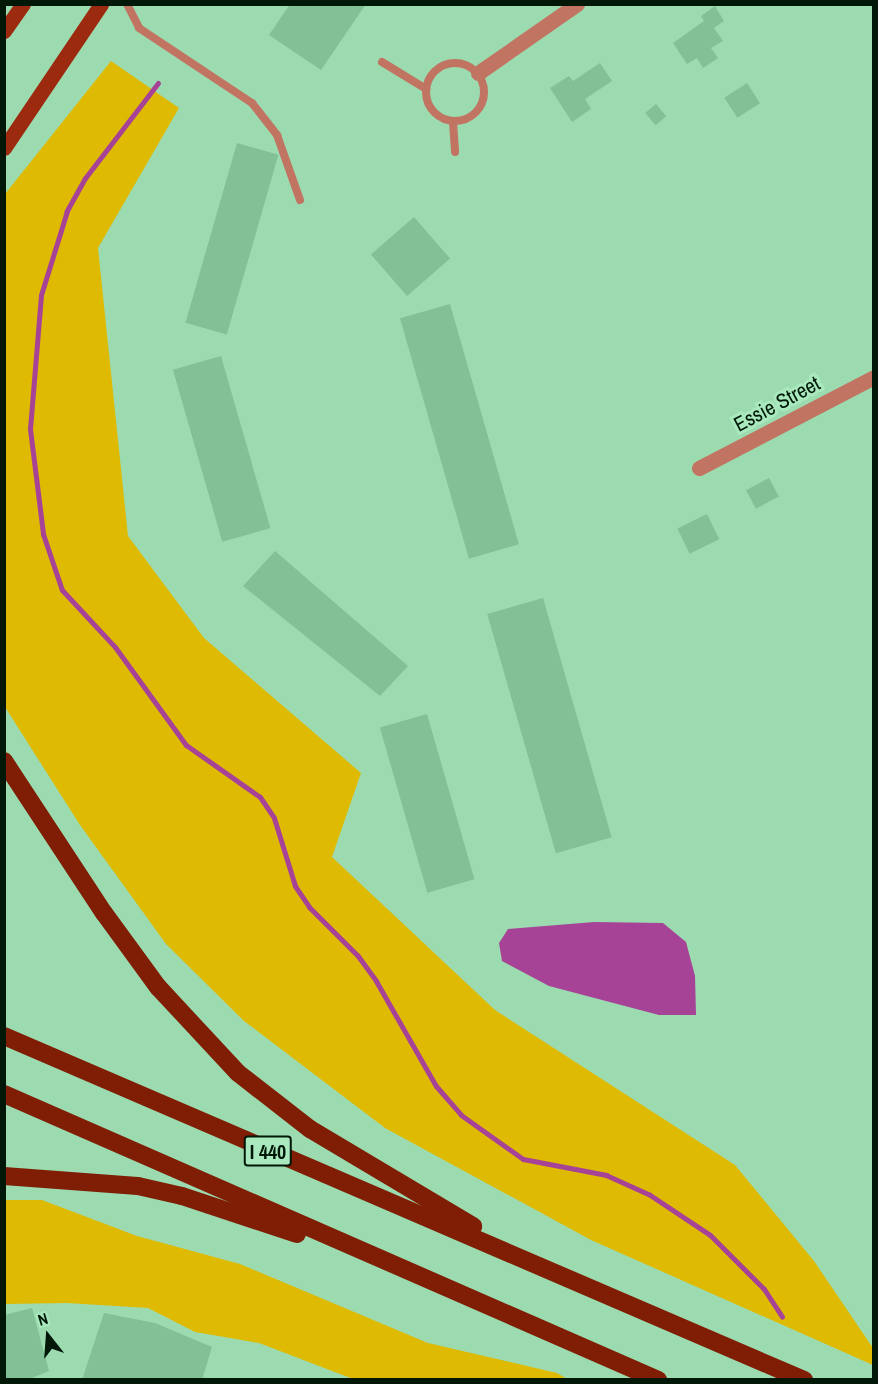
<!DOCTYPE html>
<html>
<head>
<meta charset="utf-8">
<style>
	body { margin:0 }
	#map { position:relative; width:878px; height:1384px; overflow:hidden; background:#9cdbb0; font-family:"Archivo Narrow",sans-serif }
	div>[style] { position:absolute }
	.green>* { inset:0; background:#dfba02 }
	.water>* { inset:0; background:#a74397 }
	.stream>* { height:5px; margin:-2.5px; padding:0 2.5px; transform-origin:2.5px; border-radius:2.5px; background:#a74397 }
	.building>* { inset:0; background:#82c096; transform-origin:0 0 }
	.service>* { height:8px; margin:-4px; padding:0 4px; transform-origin:4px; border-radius:4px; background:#c17462 }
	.service>.ring { margin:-4px; padding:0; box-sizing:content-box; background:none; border:8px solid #c17462; border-radius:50% }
	.minor>* { height:15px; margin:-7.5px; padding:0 7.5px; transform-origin:7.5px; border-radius:7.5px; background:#c17462 }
	.primary>* { height:15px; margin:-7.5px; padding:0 7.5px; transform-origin:7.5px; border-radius:7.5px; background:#9c2a0e }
	.motorway>* { height:18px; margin:-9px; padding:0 9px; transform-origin:9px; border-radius:9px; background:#7f1e05 }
	span { translate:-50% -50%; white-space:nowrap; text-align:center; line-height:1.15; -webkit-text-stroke:6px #a9e9bd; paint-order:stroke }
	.shield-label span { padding:2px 4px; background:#a9e9bd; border:2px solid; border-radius:4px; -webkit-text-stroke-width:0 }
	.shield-label { font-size:20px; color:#011809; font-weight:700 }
	.street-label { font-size:21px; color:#011809 }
	.frame { position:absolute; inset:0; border:6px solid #011809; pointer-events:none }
	.north { position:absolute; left:18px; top:1306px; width:60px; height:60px; -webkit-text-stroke:4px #a9e9bd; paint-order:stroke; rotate:343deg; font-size:16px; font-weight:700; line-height:24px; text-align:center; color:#011809 }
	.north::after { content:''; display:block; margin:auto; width:21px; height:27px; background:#011809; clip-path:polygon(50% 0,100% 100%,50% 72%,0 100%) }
</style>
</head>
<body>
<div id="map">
	<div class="green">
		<div style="clip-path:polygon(111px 61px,179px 108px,98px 248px,128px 536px,204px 638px,361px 773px,332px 857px,495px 1010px,735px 1165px,814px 1261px,873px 1348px,873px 1365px,591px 1240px,385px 1128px,244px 1021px,166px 944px,80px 825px,5px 707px,5px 194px)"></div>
		<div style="clip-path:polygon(5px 1200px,42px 1200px,137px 1236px,240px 1264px,428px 1343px,557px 1373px,567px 1379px,353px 1379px,259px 1343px,195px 1332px,148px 1308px,67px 1303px,5px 1304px)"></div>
	</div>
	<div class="water">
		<div style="clip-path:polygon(594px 922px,663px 923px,686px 942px,695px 976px,696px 1015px,659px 1015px,549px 986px,502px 961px,499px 943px,508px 929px)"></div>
	</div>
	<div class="stream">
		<div style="left:158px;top:83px;width:120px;rotate:127.5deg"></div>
		<div style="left:85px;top:178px;width:38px;rotate:119deg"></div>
		<div style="left:67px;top:211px;width:88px;rotate:107.2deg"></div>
		<div style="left:41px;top:295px;width:134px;rotate:94.7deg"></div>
		<div style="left:30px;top:429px;width:106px;rotate:82.9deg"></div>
		<div style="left:43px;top:534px;width:59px;rotate:71.3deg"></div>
		<div style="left:62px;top:590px;width:78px;rotate:47.1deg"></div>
		<div style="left:115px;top:647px;width:121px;rotate:54.1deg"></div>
		<div style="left:186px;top:745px;width:90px;rotate:35.1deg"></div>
		<div style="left:260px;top:797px;width:25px;rotate:56deg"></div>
		<div style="left:274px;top:818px;width:71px;rotate:72.8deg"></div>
		<div style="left:295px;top:886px;width:25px;rotate:56deg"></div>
		<div style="left:309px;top:907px;width:69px;rotate:45deg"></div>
		<div style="left:358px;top:956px;width:31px;rotate:54deg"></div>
		<div style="left:376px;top:981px;width:121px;rotate:60.3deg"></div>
		<div style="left:436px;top:1086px;width:38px;rotate:49deg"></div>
		<div style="left:461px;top:1115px;width:76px;rotate:35.4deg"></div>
		<div style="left:523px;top:1159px;width:85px;rotate:10.9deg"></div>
		<div style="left:606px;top:1175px;width:48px;rotate:24.4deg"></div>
		<div style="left:650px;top:1195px;width:72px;rotate:33.7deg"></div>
		<div style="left:710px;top:1235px;width:76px;rotate:45deg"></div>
		<div style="left:764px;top:1289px;width:33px;rotate:57deg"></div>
	</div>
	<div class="building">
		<div style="clip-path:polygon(290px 4px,366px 4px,321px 70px,269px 35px)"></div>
		<div style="clip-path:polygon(715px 6px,724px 21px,714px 28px,723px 41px,711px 48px,718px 58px,703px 68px,697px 58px,687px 64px,673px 43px,704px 21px,701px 16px)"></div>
		<div style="clip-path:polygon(600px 63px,612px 81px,585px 99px,591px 109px,572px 122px,550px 88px,569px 76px,573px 81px)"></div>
		<div style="left:747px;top:83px;width:24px;height:27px;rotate:57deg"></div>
		<div style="left:656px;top:104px;width:16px;height:14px;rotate:50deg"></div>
		<div style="left:237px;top:143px;width:43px;height:187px;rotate:16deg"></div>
		<div style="left:414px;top:217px;width:55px;height:57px;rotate:49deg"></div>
		<div style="left:450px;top:304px;width:250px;height:52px;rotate:74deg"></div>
		<div style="left:221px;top:356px;width:179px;height:50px;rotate:74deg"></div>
		<div style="left:769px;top:478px;width:21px;height:26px;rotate:62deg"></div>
		<div style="left:707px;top:514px;width:28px;height:33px;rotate:64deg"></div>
		<div style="clip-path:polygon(275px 551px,408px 666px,380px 696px,243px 586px)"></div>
		<div style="left:543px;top:598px;width:249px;height:58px;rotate:74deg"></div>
		<div style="left:427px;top:714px;width:172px;height:49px;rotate:74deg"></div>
		<div style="clip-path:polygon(32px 1308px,49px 1371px,27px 1380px,4px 1380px,4px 1315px)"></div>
		<div style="clip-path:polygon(104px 1313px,155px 1323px,212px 1347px,202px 1380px,82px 1380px)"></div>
	</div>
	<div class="service">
		<div style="left:127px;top:4px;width:27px;rotate:63deg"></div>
		<div style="left:139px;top:28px;width:136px;rotate:33.6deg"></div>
		<div style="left:252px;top:103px;width:41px;rotate:52deg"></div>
		<div style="left:277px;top:135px;width:69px;rotate:70.5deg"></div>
		<div style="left:382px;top:62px;width:52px;rotate:31.5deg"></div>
		<div class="ring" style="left:426px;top:63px;width:50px;height:50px"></div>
		<div style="left:453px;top:122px;width:30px;rotate:86deg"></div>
	</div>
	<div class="minor">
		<div style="left:478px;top:73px;width:121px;rotate:-34.9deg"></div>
		<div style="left:699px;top:468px;width:197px;rotate:-27.5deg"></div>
	</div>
	<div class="primary">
		<div style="left:4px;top:31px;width:33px;rotate:-55deg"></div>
		<div style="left:4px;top:148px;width:174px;rotate:-56deg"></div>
	</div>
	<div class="motorway">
		<div style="left:4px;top:761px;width:182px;rotate:56.7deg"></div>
		<div style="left:104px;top:913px;width:92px;rotate:53.9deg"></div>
		<div style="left:158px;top:987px;width:117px;rotate:47.1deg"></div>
		<div style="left:238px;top:1073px;width:91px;rotate:37.9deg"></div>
		<div style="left:310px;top:1129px;width:190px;rotate:30.8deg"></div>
		<div style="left:4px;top:1036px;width:871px;rotate:23.27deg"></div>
		<div style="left:4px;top:1094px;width:714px;rotate:23.62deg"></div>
		<div style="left:4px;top:1176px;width:134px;rotate:4.3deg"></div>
		<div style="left:138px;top:1186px;width:45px;rotate:12.8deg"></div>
		<div style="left:182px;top:1196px;width:121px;rotate:18.3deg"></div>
	</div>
	<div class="shield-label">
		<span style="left:268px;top:1151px">I 440</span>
	</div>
	<div class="street-label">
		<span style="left:777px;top:404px;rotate:-28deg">Essie Street</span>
	</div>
	<div class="frame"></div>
	<div class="north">N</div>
</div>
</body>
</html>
